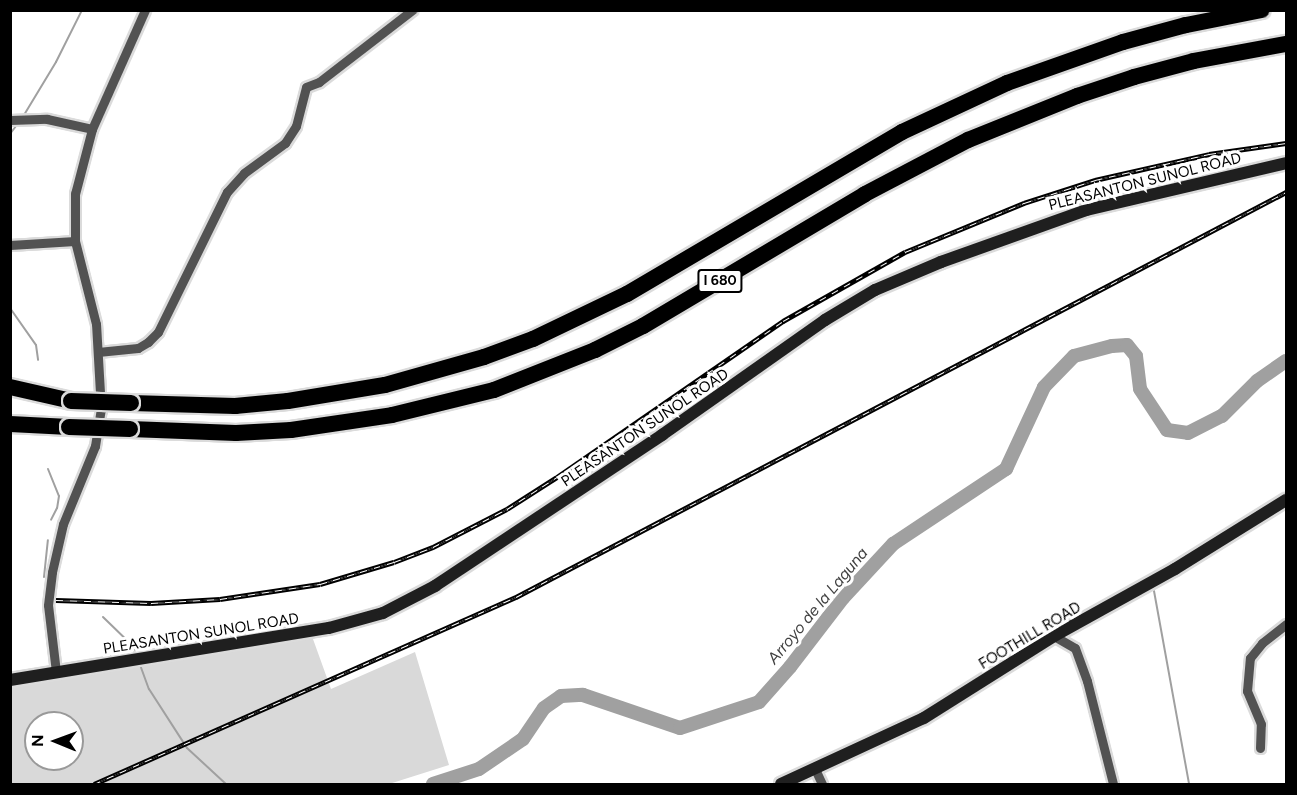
<!DOCTYPE html>
<html>
<head>
<meta charset="utf-8">
<style>
	body { margin:0 }
	#map { position:relative; width:1297px; height:795px; overflow:hidden; background:#fff; font-family:Figtree,sans-serif }
	div>[style] { position:absolute }
	.green>* { inset:0; background:#d9d9d9 }
	.stream>* { height:2px; margin:-1px; padding:0 1px; transform-origin:1px; border-radius:1px; background:#a0a0a0 }
	.river>* { height:14px; margin:-7px; padding:0 7px; transform-origin:7px; border-radius:7px; background:#a0a0a0 }
	.roads { filter:drop-shadow(2px 0 #dbdbdb) drop-shadow(-2px 0 #dbdbdb) drop-shadow(0 2px #dbdbdb) drop-shadow(0 -2px #dbdbdb) }
	.street>* { height:9px; margin:-4.5px; padding:0 4.5px; transform-origin:4.5px; border-radius:4.5px; background:#525252 }
	.secondary>* { height:12px; margin:-6px; padding:0 6px; transform-origin:6px; border-radius:6px; background:#1f1f1f }
	.highway>* { height:16px; margin:-8px; padding:0 8px; transform-origin:8px; border-radius:8px; background:#000 }
	.rail>* { height:4.5px; margin-top:-2.25px; transform-origin:0; background:repeating-linear-gradient(90deg,#fff 0 7px,#000 0 14px); box-sizing:border-box; border-block:2px solid #000 }
	.bridges { filter:drop-shadow(2px 0 #dbdbdb) drop-shadow(-2px 0 #dbdbdb) drop-shadow(0 2px #dbdbdb) drop-shadow(0 -2px #dbdbdb) }
	.highway-bridge>* { height:16px; margin:-8px; padding:0 8px; transform-origin:8px; border-radius:8px; background:#000 }
	span { translate:-50% -50%; white-space:nowrap; text-align:center; line-height:1.15; -webkit-text-stroke:6px #fff; paint-order:stroke }
	.shield-label span { padding:2px 4px; background:#fff; border:2px solid; border-radius:4px; -webkit-text-stroke-width:0 }
	.shield-label { font-size:14px; color:#000; font-weight:700 }
	.street-label { font-size:15px; color:#000 }
	.water-label { font-size:16px; color:#414141; font-style:italic }
	.frame { position:absolute; inset:0; border:12px solid #000; pointer-events:none }
	.north { position:absolute; left:24px; top:711px; width:60px; height:60px; box-sizing:border-box; background:#fff; border:2px solid #999; border-radius:50%; rotate:271deg; font-size:16px; font-weight:700; line-height:24px; text-align:center; color:#000 }
	.north::after { content:''; display:block; margin:auto; width:21px; height:27px; background:#000; clip-path:polygon(50% 0,100% 100%,50% 72%,0 100%) }
</style>
</head>
<body>
<div id="map">
	<div class="green">
		<div style="clip-path:polygon(evenodd,309px 628px,331px 689px,415px 652px,449px 765px,389px 784px,11px 784px,10px 675px,309px 628px,36px 723px,72px 723px,72px 759px,36px 759px,36px 723px)"></div>
	</div>
	<div class="stream">
		<div style="left:24px;top:115px;width:62px;rotate:-58.9deg"></div>
		<div style="left:56px;top:62px;width:58px;rotate:-63.4deg"></div>
		<div style="left:10px;top:134px;width:15px;rotate:-53deg"></div>
		<div style="left:10px;top:308px;width:45px;rotate:54.9deg"></div>
		<div style="left:36px;top:345px;width:15px;rotate:82deg"></div>
		<div style="left:48px;top:469px;width:29px;rotate:68deg"></div>
		<div style="left:59px;top:496px;width:12px;rotate:99deg"></div>
		<div style="left:57px;top:508px;width:13px;rotate:117deg"></div>
		<div style="left:44px;top:577px;width:37px;rotate:-84deg"></div>
		<div style="left:1154px;top:591px;width:196px;rotate:79.7deg"></div>
		<div style="left:103px;top:617px;width:43px;rotate:44.1deg"></div>
		<div style="left:134px;top:647px;width:8px;rotate:67deg"></div>
		<div style="left:139px;top:662px;width:29px;rotate:70deg"></div>
		<div style="left:149px;top:689px;width:70px;rotate:57.2deg"></div>
		<div style="left:187px;top:748px;width:53px;rotate:42.7deg"></div>
	</div>
	<div class="river">
		<div style="left:433px;top:784px;width:48px;rotate:-18.1deg"></div>
		<div style="left:479px;top:769px;width:53px;rotate:-34.3deg"></div>
		<div style="left:523px;top:739px;width:37px;rotate:-56deg"></div>
		<div style="left:544px;top:708px;width:21px;rotate:-35deg"></div>
		<div style="left:561px;top:696px;width:22px;rotate:-3deg"></div>
		<div style="left:583px;top:695px;width:102px;rotate:18.8deg"></div>
		<div style="left:680px;top:728px;width:83px;rotate:-18.2deg"></div>
		<div style="left:759px;top:702px;width:47px;rotate:-48.5deg"></div>
		<div style="left:790px;top:667px;width:87px;rotate:-52.5deg"></div>
		<div style="left:843px;top:598px;width:74px;rotate:-47.2deg"></div>
		<div style="left:893px;top:544px;width:136px;rotate:-33.6deg"></div>
		<div style="left:1006px;top:469px;width:90px;rotate:-65.1deg"></div>
		<div style="left:1044px;top:387px;width:43px;rotate:-45.9deg"></div>
		<div style="left:1074px;top:356px;width:39px;rotate:-15deg"></div>
		<div style="left:1112px;top:346px;width:15px;rotate:-4deg"></div>
		<div style="left:1127px;top:345px;width:14px;rotate:51deg"></div>
		<div style="left:1136px;top:356px;width:33px;rotate:83deg"></div>
		<div style="left:1140px;top:389px;width:49px;rotate:56.6deg"></div>
		<div style="left:1167px;top:430px;width:21px;rotate:8deg"></div>
		<div style="left:1188px;top:433px;width:38px;rotate:-27deg"></div>
		<div style="left:1222px;top:416px;width:49px;rotate:-45deg"></div>
		<div style="left:1257px;top:381px;width:35px;rotate:-35deg"></div>
	</div>
	<div class="roads">
		<div class="street">
			<div style="left:10px;top:120px;width:37px;rotate:-2deg"></div>
			<div style="left:47px;top:119px;width:46px;rotate:12.5deg"></div>
			<div style="left:10px;top:245px;width:65px;rotate:-3.5deg"></div>
			<div style="left:98px;top:352px;width:40px;rotate:-5.7deg"></div>
			<div style="left:138px;top:348px;width:12px;rotate:-31deg"></div>
			<div style="left:148px;top:342px;width:14px;rotate:-45deg"></div>
			<div style="left:158px;top:332px;width:156px;rotate:-63.8deg"></div>
			<div style="left:227px;top:192px;width:25px;rotate:-48deg"></div>
			<div style="left:244px;top:173px;width:51px;rotate:-36.2deg"></div>
			<div style="left:285px;top:143px;width:20px;rotate:-57deg"></div>
			<div style="left:296px;top:126px;width:40px;rotate:-75.6deg"></div>
			<div style="left:306px;top:87px;width:14px;rotate:-21deg"></div>
			<div style="left:319px;top:82px;width:118px;rotate:-37.7deg"></div>
			<div style="left:1054px;top:636px;width:24px;rotate:30deg"></div>
			<div style="left:1075px;top:648px;width:35px;rotate:70deg"></div>
			<div style="left:1087px;top:681px;width:106px;rotate:75.8deg"></div>
			<div style="left:56px;top:672px;width:67px;rotate:-96.8deg"></div>
			<div style="left:48px;top:605px;width:33px;rotate:-83deg"></div>
			<div style="left:52px;top:572px;width:49px;rotate:-77.1deg"></div>
			<div style="left:63px;top:524px;width:84px;rotate:-67.7deg"></div>
			<div style="left:95px;top:446px;width:36px;rotate:-81deg"></div>
			<div style="left:101px;top:410px;width:86px;rotate:-93.3deg"></div>
			<div style="left:96px;top:324px;width:86px;rotate:-104.2deg"></div>
			<div style="left:75px;top:241px;width:47px;rotate:-90deg"></div>
			<div style="left:75px;top:194px;width:67px;rotate:-75.3deg"></div>
			<div style="left:92px;top:129px;width:130px;rotate:-66deg"></div>
			<div style="left:1260px;top:748px;width:24px;rotate:-88deg"></div>
			<div style="left:1261px;top:724px;width:36px;rotate:-113deg"></div>
			<div style="left:1247px;top:691px;width:33px;rotate:-85deg"></div>
			<div style="left:1250px;top:658px;width:19px;rotate:-51deg"></div>
			<div style="left:1262px;top:643px;width:31px;rotate:-38deg"></div>
			<div style="left:815px;top:769px;width:17px;rotate:65deg"></div>
		</div>
		<div class="secondary">
			<div style="left:10px;top:680px;width:323px;rotate:-9.3deg"></div>
			<div style="left:329px;top:628px;width:56px;rotate:-15.5deg"></div>
			<div style="left:383px;top:613px;width:59px;rotate:-27.4deg"></div>
			<div style="left:435px;top:586px;width:273px;rotate:-33.6deg"></div>
			<div style="left:662px;top:435px;width:199px;rotate:-35.2deg"></div>
			<div style="left:825px;top:320px;width:58px;rotate:-31deg"></div>
			<div style="left:875px;top:290px;width:72px;rotate:-23deg"></div>
			<div style="left:941px;top:262px;width:154px;rotate:-19.7deg"></div>
			<div style="left:1086px;top:210px;width:205px;rotate:-13.2deg"></div>
			<div style="left:781px;top:784px;width:157px;rotate:-24.8deg"></div>
			<div style="left:924px;top:718px;width:154px;rotate:-32.2deg"></div>
			<div style="left:1054px;top:636px;width:138px;rotate:-29deg"></div>
			<div style="left:1175px;top:569px;width:131px;rotate:-31.9deg"></div>
		</div>
		<div class="highway">
			<div style="left:10px;top:387px;width:63px;rotate:12.9deg"></div>
			<div style="left:131px;top:403px;width:104px;rotate:1.7deg"></div>
			<div style="left:235px;top:406px;width:53px;rotate:-5.4deg"></div>
			<div style="left:288px;top:401px;width:98px;rotate:-9.4deg"></div>
			<div style="left:385px;top:385px;width:103px;rotate:-15.8deg"></div>
			<div style="left:484px;top:357px;width:52px;rotate:-20.2deg"></div>
			<div style="left:533px;top:339px;width:104px;rotate:-25.6deg"></div>
			<div style="left:627px;top:294px;width:319px;rotate:-30.5deg"></div>
			<div style="left:902px;top:132px;width:116px;rotate:-25deg"></div>
			<div style="left:1007px;top:83px;width:123px;rotate:-19.5deg"></div>
			<div style="left:1123px;top:42px;width:65px;rotate:-15.1deg"></div>
			<div style="left:1186px;top:25px;width:77px;rotate:-11.2deg"></div>
			<div style="left:10px;top:424px;width:59px;rotate:2.9deg"></div>
			<div style="left:130px;top:429px;width:106px;rotate:2.2deg"></div>
			<div style="left:236px;top:433px;width:55px;rotate:-3.1deg"></div>
			<div style="left:291px;top:430px;width:102px;rotate:-8.4deg"></div>
			<div style="left:392px;top:415px;width:105px;rotate:-13.8deg"></div>
			<div style="left:494px;top:390px;width:109px;rotate:-21.6deg"></div>
			<div style="left:595px;top:350px;width:54px;rotate:-26.6deg"></div>
			<div style="left:643px;top:326px;width:258px;rotate:-30.7deg"></div>
			<div style="left:865px;top:194px;width:116px;rotate:-27.7deg"></div>
			<div style="left:968px;top:140px;width:118px;rotate:-22deg"></div>
			<div style="left:1077px;top:96px;width:60px;rotate:-18.4deg"></div>
			<div style="left:1134px;top:77px;width:62px;rotate:-14.9deg"></div>
			<div style="left:1194px;top:61px;width:94px;rotate:-10.5deg"></div>
		</div>
	</div>
	<div class="rail">
		<div style="left:56px;top:600px;width:95px;rotate:1.8deg"></div>
		<div style="left:151px;top:603px;width:69px;rotate:-3.3deg"></div>
		<div style="left:220px;top:599px;width:101px;rotate:-8.5deg"></div>
		<div style="left:320px;top:584px;width:77px;rotate:-16.6deg"></div>
		<div style="left:394px;top:562px;width:42px;rotate:-21deg"></div>
		<div style="left:433px;top:547px;width:83px;rotate:-27.2deg"></div>
		<div style="left:507px;top:509px;width:59px;rotate:-32.6deg"></div>
		<div style="left:557px;top:477px;width:275px;rotate:-34.6deg"></div>
		<div style="left:783px;top:321px;width:140px;rotate:-29.5deg"></div>
		<div style="left:905px;top:252px;width:129px;rotate:-22.4deg"></div>
		<div style="left:1024px;top:203px;width:75px;rotate:-17.9deg"></div>
		<div style="left:1095px;top:180px;width:117px;rotate:-12.8deg"></div>
		<div style="left:1209px;top:154px;width:78px;rotate:-8.1deg"></div>
		<div style="left:94px;top:784px;width:462px;rotate:-23.9deg"></div>
		<div style="left:516px;top:597px;width:870px;rotate:-27.74deg"></div>
	</div>
	<div class="bridges">
		<div class="highway-bridge">
			<div style="left:71px;top:401px;width:60px;rotate:1.9deg"></div>
			<div style="left:69px;top:427px;width:61px;rotate:1.9deg"></div>
		</div>
	</div>
	<div class="shield-label">
		<span style="left:720px;top:281px">I 680</span>
	</div>
	<div class="street-label">
		<span style="left:1145px;top:182px;rotate:-14deg">PLEASANTON SUNOL ROAD</span>
		<span style="left:645px;top:428px;rotate:-34deg">PLEASANTON SUNOL ROAD</span>
		<span style="left:201px;top:634px;rotate:-9deg">PLEASANTON SUNOL ROAD</span>
		<span style="left:1030px;top:636px;rotate:-31deg">FOOTHILL ROAD</span>
	</div>
	<div class="water-label">
		<span style="left:818px;top:606px;rotate:-50deg">Arroyo de la Laguna</span>
	</div>
	<div class="frame"></div>
	<div class="north">N</div>
</div>
</body>
</html>
